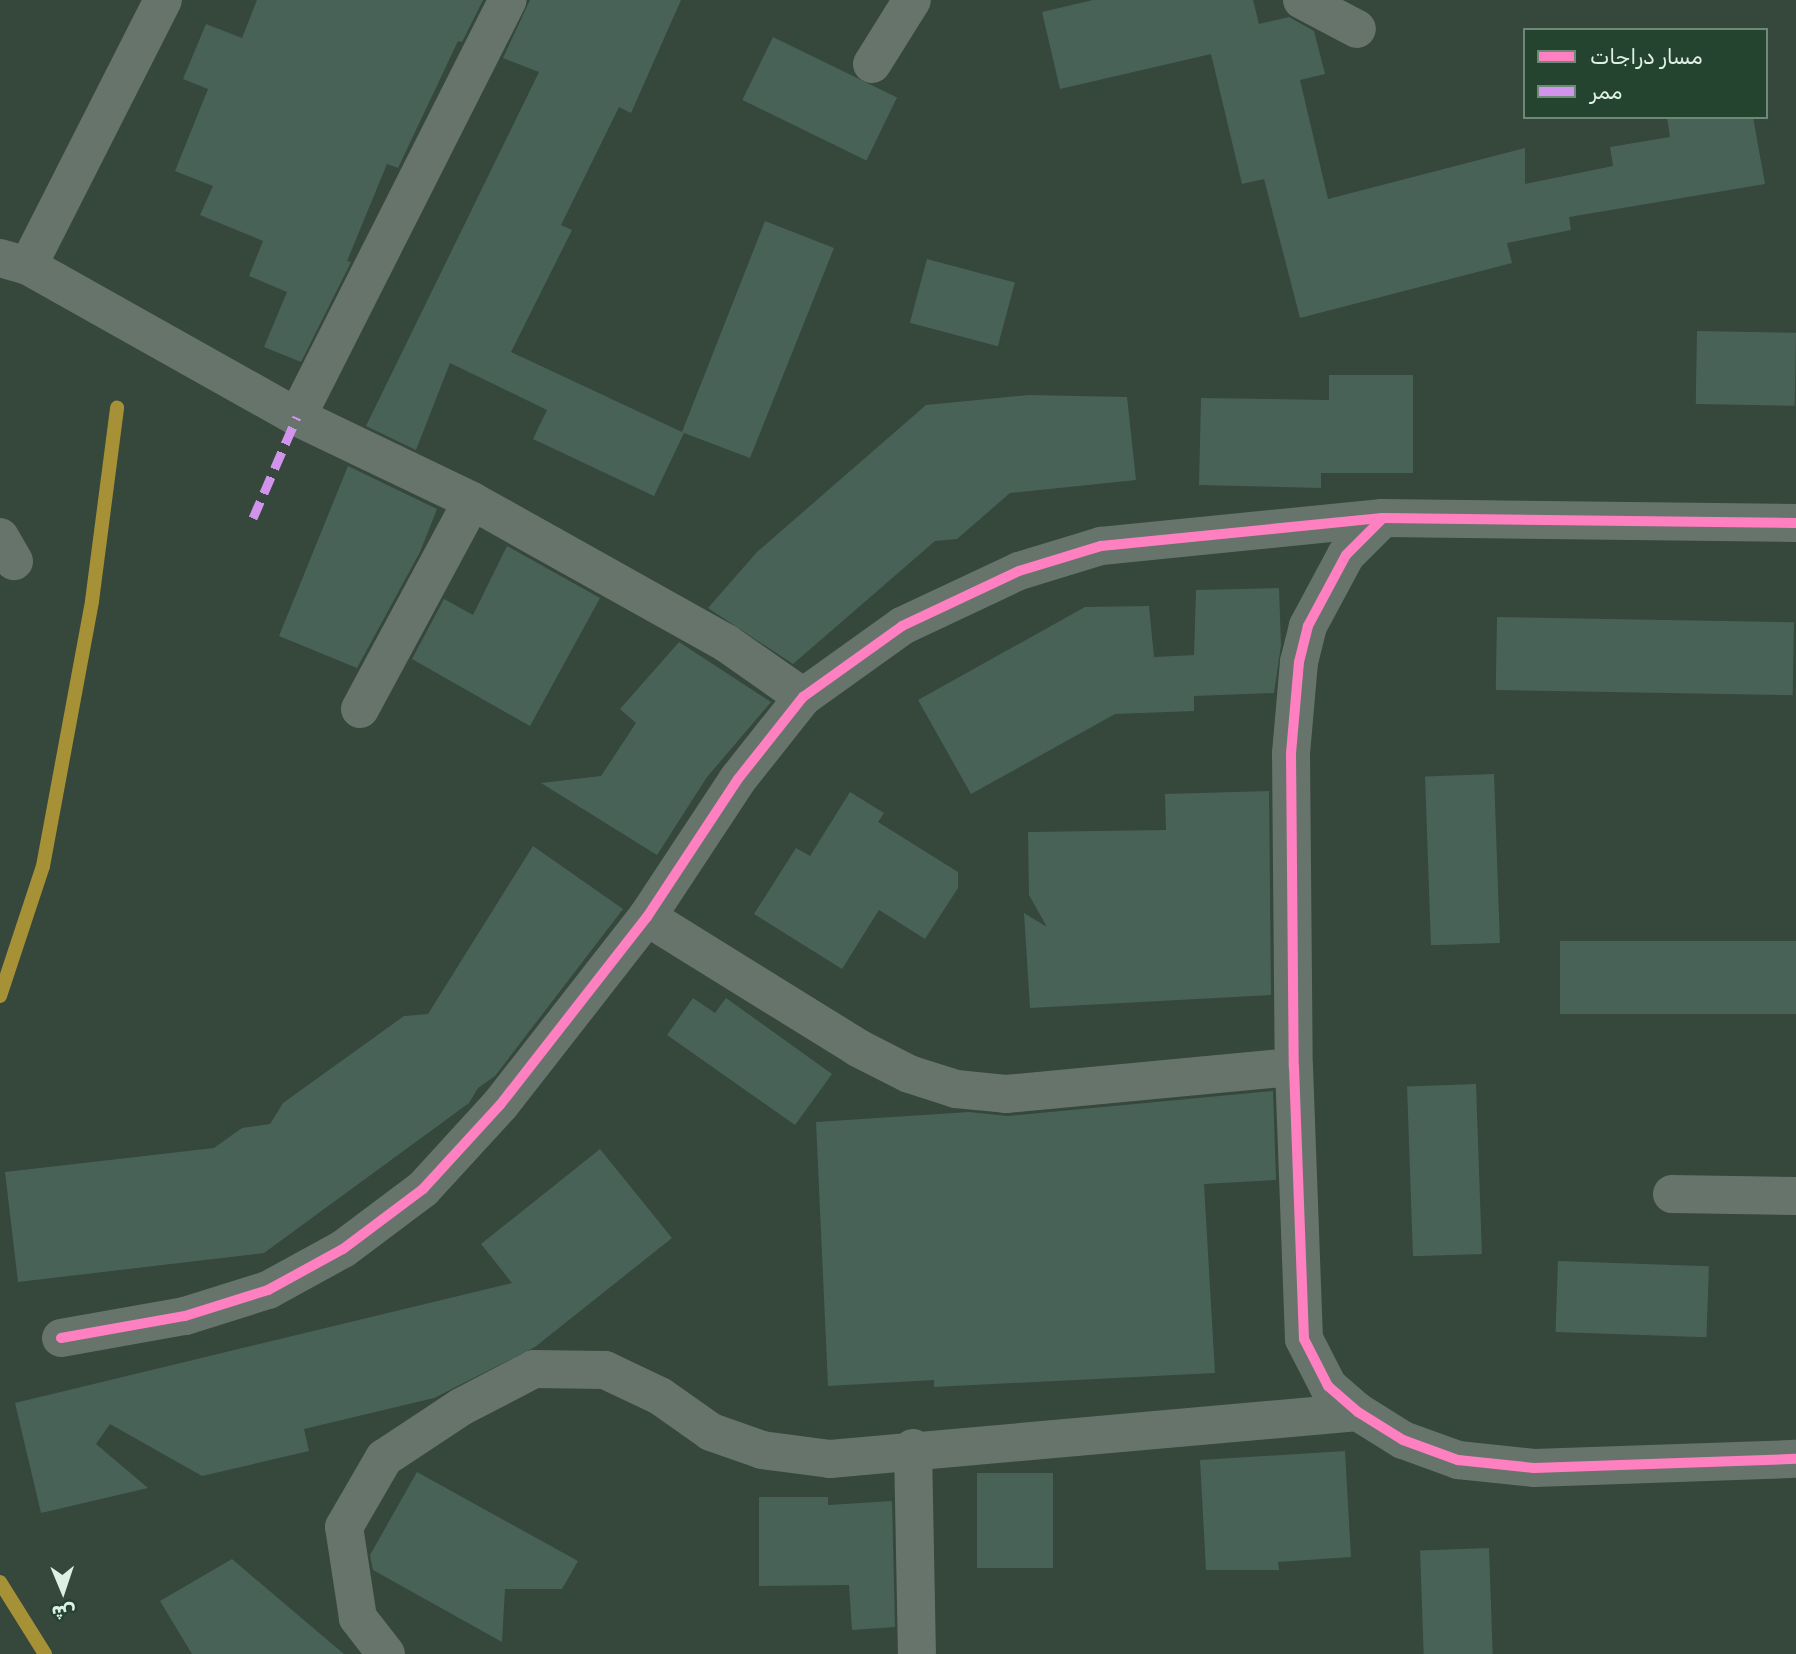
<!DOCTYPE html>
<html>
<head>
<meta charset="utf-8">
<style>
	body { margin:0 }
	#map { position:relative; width:1796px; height:1654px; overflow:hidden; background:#36473c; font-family:Rubik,Vazirmatn,sans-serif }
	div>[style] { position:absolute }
	.stream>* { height:14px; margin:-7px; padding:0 7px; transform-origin:7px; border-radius:7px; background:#a69136 }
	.building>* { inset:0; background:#486258; transform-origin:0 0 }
	.minor>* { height:38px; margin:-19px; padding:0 19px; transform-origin:19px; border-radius:19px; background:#67746c }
	.quiet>* { height:9px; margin-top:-4.5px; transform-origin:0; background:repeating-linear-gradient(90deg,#d193ec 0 18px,transparent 0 27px) }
	.cycleway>* { height:10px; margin:-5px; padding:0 5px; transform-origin:5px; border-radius:5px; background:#ff80c0 }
	span { translate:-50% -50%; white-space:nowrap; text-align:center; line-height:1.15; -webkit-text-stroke:5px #24442f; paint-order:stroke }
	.legend { position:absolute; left:1523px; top:28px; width:245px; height:91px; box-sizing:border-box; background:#24442f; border:2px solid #6e8977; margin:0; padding:9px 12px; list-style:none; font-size:21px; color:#def0e3 }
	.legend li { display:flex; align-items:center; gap:14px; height:35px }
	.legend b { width:35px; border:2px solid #6e8977 }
	.north { position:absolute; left:28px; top:1556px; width:70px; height:70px; -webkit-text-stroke:5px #24442f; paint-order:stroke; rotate:178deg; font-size:19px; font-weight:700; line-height:28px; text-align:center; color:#def0e3 }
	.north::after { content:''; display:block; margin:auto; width:24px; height:32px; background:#def0e3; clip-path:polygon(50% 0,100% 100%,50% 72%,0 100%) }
</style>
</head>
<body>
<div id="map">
	<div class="stream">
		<div style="left:0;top:996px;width:137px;rotate:-71.7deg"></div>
		<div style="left:43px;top:866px;width:269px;rotate:-79.5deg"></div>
		<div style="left:92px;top:601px;width:195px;rotate:-82.6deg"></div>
		<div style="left:0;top:1582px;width:85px;rotate:58deg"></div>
	</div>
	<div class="building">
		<div style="clip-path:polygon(257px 0,483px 0,462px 42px,458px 41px,398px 168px,387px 164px,347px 261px,351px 262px,301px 362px,264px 347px,287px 292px,249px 276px,263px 241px,200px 215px,213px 186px,175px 171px,208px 89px,183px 79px,206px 24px,242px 38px)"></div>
		<div style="clip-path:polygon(530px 0,681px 0,631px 113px,619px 107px,561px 225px,572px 230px,511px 352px,682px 432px,765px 221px,834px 248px,750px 458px,684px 433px,654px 496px,533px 439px,547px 410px,450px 363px,416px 450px,366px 426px,539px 72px,503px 58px)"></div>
		<div style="clip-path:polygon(1093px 0,1253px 0,1259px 24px,1289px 17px,1314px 31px,1325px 74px,1300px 80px,1328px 199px,1525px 148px,1525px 184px,1613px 166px,1610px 147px,1670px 137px,1667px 117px,1753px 117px,1765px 184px,1569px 217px,1571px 230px,1507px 243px,1512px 263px,1300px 318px,1264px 179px,1242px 184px,1211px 54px,1060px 89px,1042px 12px)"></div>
		<div style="left:773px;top:37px;width:138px;height:70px;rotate:26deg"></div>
		<div style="left:927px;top:259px;width:91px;height:66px;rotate:15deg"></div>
		<div style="left:1697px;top:331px;width:99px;height:73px;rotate:1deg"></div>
		<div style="clip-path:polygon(1329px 375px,1413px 375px,1413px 473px,1321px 473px,1321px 488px,1199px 485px,1201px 398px,1329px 400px)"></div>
		<div style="clip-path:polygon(1029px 395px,1127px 397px,1136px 480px,1010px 493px,957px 539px,935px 541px,793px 664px,708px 608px,757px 552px,926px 405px)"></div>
		<div style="clip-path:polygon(348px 466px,437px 509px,420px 552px,357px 668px,279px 636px)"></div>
		<div style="clip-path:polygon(507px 546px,600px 598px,530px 726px,412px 659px,444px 599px,473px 615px)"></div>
		<div style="clip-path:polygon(1279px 588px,1281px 645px,1274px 693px,1194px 696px,1194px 711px,1115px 714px,971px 794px,918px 700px,1085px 607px,1149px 606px,1154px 657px,1194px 655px,1196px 590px)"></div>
		<div style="left:1497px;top:617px;width:297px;height:73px;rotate:1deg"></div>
		<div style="clip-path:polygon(679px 642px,771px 702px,707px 777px,657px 855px,541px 783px,601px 776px,636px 723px,620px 709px)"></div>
		<div style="left:1494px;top:774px;width:169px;height:69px;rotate:88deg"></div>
		<div style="clip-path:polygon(1269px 791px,1271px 995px,1030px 1008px,1024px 913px,1047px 927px,1029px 895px,1028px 832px,1166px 830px,1165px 794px)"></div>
		<div style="clip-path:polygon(850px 792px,884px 813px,878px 822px,958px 872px,958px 888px,925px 939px,879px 910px,842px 969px,754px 914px,796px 848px,810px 856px)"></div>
		<div style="clip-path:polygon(533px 846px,623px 909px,495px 1076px,478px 1088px,469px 1103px,264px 1253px,18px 1282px,5px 1172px,214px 1148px,242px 1128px,270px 1124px,283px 1103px,404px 1016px,428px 1014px)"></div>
		<div style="left:1560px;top:941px;width:236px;height:73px"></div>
		<div style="clip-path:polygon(693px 998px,715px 1013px,726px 998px,832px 1074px,795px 1125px,667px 1035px)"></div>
		<div style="left:1476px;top:1084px;width:170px;height:69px;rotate:88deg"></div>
		<div style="clip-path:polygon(1273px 1091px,1276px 1180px,1204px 1184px,1215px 1373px,934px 1387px,934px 1380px,828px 1386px,816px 1122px,969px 1112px,1008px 1116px)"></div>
		<div style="clip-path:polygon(600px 1149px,672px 1238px,535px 1347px,434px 1398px,304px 1429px,309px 1451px,202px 1476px,110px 1424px,96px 1444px,148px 1488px,41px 1513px,15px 1403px,512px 1283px,481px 1244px)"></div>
		<div style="left:1558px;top:1261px;width:151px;height:71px;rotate:2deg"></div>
		<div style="clip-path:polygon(1345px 1451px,1351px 1557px,1278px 1562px,1279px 1570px,1206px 1570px,1200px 1460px)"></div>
		<div style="clip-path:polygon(417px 1472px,578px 1561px,562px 1589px,505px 1589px,502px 1642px,373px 1570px,370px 1555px)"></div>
		<div style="left:977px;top:1473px;width:76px;height:95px"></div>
		<div style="clip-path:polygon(759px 1497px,828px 1497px,828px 1505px,892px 1501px,895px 1627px,852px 1630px,849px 1585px,759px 1586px)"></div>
		<div style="left:1489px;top:1548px;width:106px;height:69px;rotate:88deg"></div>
		<div style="clip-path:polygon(232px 1559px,305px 1621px,344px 1654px,192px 1654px,160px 1601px)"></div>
	</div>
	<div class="minor">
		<div style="left:1302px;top:0;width:62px;rotate:27.8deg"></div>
		<div style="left:872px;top:64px;width:75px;rotate:-58deg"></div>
		<div style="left:0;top:258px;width:29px;rotate:16deg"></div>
		<div style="left:28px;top:266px;width:308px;rotate:29.3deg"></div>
		<div style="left:297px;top:417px;width:194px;rotate:25.6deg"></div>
		<div style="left:472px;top:501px;width:291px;rotate:29.2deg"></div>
		<div style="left:726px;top:643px;width:94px;rotate:35deg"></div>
		<div style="left:28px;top:266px;width:298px;rotate:-63.1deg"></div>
		<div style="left:297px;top:417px;width:467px;rotate:-63.2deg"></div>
		<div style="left:1796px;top:523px;width:413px;rotate:-179.3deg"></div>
		<div style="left:1383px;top:518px;width:52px;rotate:135deg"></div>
		<div style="left:1346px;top:555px;width:81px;rotate:118.2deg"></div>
		<div style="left:1308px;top:626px;width:37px;rotate:104deg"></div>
		<div style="left:1299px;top:662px;width:91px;rotate:95deg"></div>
		<div style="left:1291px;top:753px;width:314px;rotate:89.5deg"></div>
		<div style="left:1294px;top:1067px;width:272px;rotate:87.9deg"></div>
		<div style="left:1304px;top:1339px;width:53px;rotate:62.9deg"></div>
		<div style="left:1328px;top:1386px;width:40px;rotate:41deg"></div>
		<div style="left:1358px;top:1412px;width:53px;rotate:31.9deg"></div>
		<div style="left:1403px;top:1440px;width:59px;rotate:20deg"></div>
		<div style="left:1458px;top:1460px;width:76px;rotate:6deg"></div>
		<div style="left:1534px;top:1468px;width:262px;rotate:-2deg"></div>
		<div style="left:0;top:537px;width:28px;rotate:60deg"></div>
		<div style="left:360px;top:709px;width:236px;rotate:-61.7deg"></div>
		<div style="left:647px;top:917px;width:248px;rotate:31.8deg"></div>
		<div style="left:858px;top:1048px;width:57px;rotate:27deg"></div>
		<div style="left:909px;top:1074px;width:49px;rotate:17.7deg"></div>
		<div style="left:956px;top:1089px;width:50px;rotate:5.7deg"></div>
		<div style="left:1006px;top:1094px;width:289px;rotate:-5.4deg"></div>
		<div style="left:1672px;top:1194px;width:124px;rotate:0.9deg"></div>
		<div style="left:61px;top:1338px;width:126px;rotate:-10.1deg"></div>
		<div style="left:185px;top:1316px;width:87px;rotate:-17.4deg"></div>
		<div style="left:268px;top:1290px;width:85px;rotate:-28.7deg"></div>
		<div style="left:343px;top:1249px;width:100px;rotate:-36.9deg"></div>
		<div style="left:423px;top:1189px;width:114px;rotate:-47.5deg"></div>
		<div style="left:500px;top:1105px;width:239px;rotate:-52deg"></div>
		<div style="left:647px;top:917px;width:165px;rotate:-56.6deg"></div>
		<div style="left:738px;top:779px;width:105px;rotate:-51.6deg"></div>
		<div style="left:803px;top:697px;width:122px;rotate:-35.6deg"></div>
		<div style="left:902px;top:626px;width:129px;rotate:-25.2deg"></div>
		<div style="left:1019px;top:571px;width:86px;rotate:-17deg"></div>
		<div style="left:1101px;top:546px;width:283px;rotate:-5.7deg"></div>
		<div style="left:913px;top:1448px;width:206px;rotate:88.9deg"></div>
		<div style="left:386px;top:1654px;width:46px;rotate:-127.9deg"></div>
		<div style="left:358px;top:1618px;width:92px;rotate:-98.7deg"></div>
		<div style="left:344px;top:1527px;width:80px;rotate:-59.9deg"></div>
		<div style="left:384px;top:1458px;width:92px;rotate:-33.5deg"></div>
		<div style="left:461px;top:1407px;width:82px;rotate:-27.5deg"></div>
		<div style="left:534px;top:1369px;width:71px;rotate:0.8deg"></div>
		<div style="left:605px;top:1370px;width:61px;rotate:25.3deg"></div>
		<div style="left:660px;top:1396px;width:62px;rotate:35.2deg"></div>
		<div style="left:711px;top:1432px;width:54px;rotate:19.4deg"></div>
		<div style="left:762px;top:1450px;width:69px;rotate:7.5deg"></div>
		<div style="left:830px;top:1459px;width:530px;rotate:-5.09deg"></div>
	</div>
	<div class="quiet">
		<div style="left:253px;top:518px;width:110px;rotate:-66.5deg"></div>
	</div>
	<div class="cycleway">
		<div style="left:1796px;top:523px;width:413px;rotate:-179.3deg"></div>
		<div style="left:1383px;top:518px;width:52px;rotate:135deg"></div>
		<div style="left:1346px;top:555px;width:81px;rotate:118.2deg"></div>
		<div style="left:1308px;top:626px;width:37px;rotate:104deg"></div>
		<div style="left:1299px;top:662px;width:91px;rotate:95deg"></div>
		<div style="left:1291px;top:753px;width:314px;rotate:89.5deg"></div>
		<div style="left:1294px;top:1067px;width:272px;rotate:87.9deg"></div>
		<div style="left:1304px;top:1339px;width:53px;rotate:62.9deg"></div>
		<div style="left:1328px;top:1386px;width:40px;rotate:41deg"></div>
		<div style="left:1358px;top:1412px;width:53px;rotate:31.9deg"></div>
		<div style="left:1403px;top:1440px;width:59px;rotate:20deg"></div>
		<div style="left:1458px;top:1460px;width:76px;rotate:6deg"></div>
		<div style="left:1534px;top:1468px;width:262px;rotate:-2deg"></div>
		<div style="left:61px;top:1338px;width:126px;rotate:-10.1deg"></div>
		<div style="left:185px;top:1316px;width:87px;rotate:-17.4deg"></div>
		<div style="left:268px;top:1290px;width:85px;rotate:-28.7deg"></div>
		<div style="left:343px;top:1249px;width:100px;rotate:-36.9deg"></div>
		<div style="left:423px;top:1189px;width:114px;rotate:-47.5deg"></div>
		<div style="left:500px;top:1105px;width:239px;rotate:-52deg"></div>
		<div style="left:647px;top:917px;width:165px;rotate:-56.6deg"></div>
		<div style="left:738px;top:779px;width:105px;rotate:-51.6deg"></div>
		<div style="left:803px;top:697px;width:122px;rotate:-35.6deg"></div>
		<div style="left:902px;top:626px;width:129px;rotate:-25.2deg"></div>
		<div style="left:1019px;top:571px;width:86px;rotate:-17deg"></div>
		<div style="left:1101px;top:546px;width:283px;rotate:-5.7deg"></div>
	</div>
	<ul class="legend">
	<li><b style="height:9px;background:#ff80c0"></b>مسار دراجات</li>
	<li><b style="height:9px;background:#d193ec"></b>ممر</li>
	</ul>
	<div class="north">ش</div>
</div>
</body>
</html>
